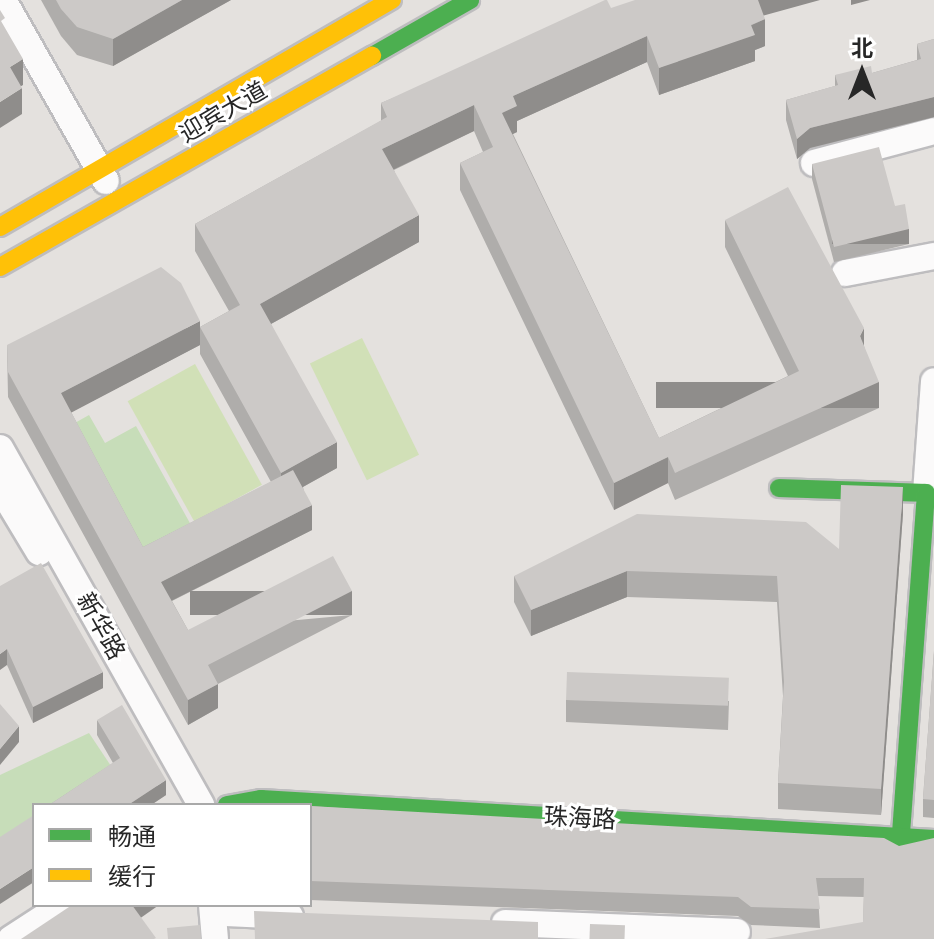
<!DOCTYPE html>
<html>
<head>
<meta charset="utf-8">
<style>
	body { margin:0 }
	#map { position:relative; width:934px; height:939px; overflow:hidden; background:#e4e1de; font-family:Jost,"Noto Sans SC",sans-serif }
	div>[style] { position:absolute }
	.green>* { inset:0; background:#c7ddb9 }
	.pitch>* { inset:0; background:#d1e0b7; transform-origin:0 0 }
	.roads { filter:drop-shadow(2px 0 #bebdbf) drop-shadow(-2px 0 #bebdbf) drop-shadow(0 2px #bebdbf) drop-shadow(0 -2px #bebdbf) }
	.street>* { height:26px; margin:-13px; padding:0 13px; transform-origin:13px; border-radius:13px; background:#fbfafa }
	.fast>* { height:18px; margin:-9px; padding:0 9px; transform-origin:9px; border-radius:9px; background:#4caf50 }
	.slow>* { height:18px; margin:-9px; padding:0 9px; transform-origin:9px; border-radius:9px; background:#ffc107 }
	.wall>* { inset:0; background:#afadab }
	.shaded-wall>* { inset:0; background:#8f8d8b; transform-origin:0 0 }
	.building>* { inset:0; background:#ccc9c7; transform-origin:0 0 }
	span { translate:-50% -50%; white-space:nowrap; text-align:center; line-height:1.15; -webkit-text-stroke:6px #fff; paint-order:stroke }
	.street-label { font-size:24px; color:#272727 }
	.legend { position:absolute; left:32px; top:803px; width:280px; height:104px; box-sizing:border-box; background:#fff; border:2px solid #a9a9a9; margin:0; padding:10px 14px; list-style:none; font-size:24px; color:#272727 }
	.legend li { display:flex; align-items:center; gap:16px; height:40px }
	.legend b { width:40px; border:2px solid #a9a9a9 }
	.north { position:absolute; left:822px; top:32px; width:80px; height:80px; -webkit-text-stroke:6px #fff; paint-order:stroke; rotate:0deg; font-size:22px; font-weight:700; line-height:32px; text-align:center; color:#272727 }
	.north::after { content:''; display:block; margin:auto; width:28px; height:36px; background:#272727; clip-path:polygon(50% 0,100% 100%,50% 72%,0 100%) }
</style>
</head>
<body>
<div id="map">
	<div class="green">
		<div style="clip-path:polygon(89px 415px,105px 443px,136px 426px,191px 525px,144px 551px,73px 424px)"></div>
		<div style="clip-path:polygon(89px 733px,115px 772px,64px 805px,34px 805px,34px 824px,0 846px,0 775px)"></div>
	</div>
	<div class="pitch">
		<div style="left:362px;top:338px;width:130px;height:58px;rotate:64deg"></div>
		<div style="left:195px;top:364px;width:138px;height:77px;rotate:61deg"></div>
	</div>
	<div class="roads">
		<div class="street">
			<div style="left:3px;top:0;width:208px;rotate:60.4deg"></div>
			<div style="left:814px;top:163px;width:124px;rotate:-14.9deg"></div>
			<div style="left:845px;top:273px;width:91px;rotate:-10.8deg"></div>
			<div style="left:0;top:448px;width:410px;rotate:60.6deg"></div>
			<div style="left:0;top:487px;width:76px;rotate:59deg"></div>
			<div style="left:926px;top:493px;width:112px;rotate:-85.9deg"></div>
			<div style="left:212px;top:905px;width:34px;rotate:85deg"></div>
			<div style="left:226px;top:913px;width:64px;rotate:2.7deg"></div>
			<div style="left:505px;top:923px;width:232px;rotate:2.2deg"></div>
			<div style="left:11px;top:939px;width:62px;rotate:-33.2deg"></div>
		</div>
		<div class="fast">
			<div style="left:372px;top:56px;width:113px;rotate:-29.7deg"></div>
			<div style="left:779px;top:488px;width:147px;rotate:1.9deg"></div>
			<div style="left:926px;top:493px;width:352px;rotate:94.2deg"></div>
			<div style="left:227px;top:805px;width:35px;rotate:-10deg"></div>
			<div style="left:261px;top:799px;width:674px;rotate:3.4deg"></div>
		</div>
		<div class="slow">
			<div style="left:0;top:227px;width:453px;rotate:-30.1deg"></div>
			<div style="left:0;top:267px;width:428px;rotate:-29.6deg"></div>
		</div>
	</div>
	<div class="wall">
		<div style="clip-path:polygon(41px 0,231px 0,113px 66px,77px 55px,61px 36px)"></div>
		<div style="clip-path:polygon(evenodd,611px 8px,764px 16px,765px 46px,755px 50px,755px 61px,659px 95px,647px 62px,517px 121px,517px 132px,513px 134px,659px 438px,788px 376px,725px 247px,725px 220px,864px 346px,879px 408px,675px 500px,668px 483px,614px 510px,460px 190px,460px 163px,483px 152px,474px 131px,394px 170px,419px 242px,271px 324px,337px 468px,303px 487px,312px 530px,172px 601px,188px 630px,352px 615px,218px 684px,218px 708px,188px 725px,8px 397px,7px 345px,200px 327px,229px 311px,195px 251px,195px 224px,381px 121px,381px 103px,611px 8px,200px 345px,200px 354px,271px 482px,143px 547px,71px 412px,200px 345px)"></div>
		<div style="clip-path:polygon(934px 39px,934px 117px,810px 148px,797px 159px,786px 120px,786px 100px,835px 86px,835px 75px,872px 73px,917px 60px,917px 44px)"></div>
		<div style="clip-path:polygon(812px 164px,895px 206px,909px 244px,834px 262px,812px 179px)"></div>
		<div style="clip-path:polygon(903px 513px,881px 815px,778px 809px,778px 783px,783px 696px,777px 602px,627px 597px,531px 636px,514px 602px,514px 576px,839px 549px)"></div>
		<div style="clip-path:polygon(0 586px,103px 688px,33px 723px,7px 665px)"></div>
		<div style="clip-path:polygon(934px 651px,934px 818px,923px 817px,923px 799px)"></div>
		<div style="clip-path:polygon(566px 700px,729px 701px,728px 730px,566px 722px)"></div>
		<div style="clip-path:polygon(97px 720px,166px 795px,151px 805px,49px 805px,113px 763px,97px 735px)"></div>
		<div style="clip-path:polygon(310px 806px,899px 846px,863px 922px,864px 897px,818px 896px,820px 928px,751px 925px,738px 916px,310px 900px)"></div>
	</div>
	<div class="shaded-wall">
		<div style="clip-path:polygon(182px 0,231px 0,113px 66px,113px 39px)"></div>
		<div style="clip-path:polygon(755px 0,820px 0,755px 18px)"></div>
		<div style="clip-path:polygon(851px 0,870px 0,851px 5px)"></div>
		<div style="clip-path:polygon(765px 19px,765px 46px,755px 50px,755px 61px,659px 95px,659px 68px)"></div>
		<div style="clip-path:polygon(647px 36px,647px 62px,517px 121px,517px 132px,502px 139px,502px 113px,513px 96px)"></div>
		<div style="clip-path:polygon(23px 59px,23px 85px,10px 93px,10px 67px)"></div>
		<div style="clip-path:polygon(22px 88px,22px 114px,0 128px,0 102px)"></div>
		<div style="clip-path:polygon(934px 97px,934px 117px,810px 148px,797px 159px,797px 139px,810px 128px)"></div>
		<div style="clip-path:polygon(474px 105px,474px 131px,382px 175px,382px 149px)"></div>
		<div style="clip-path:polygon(419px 215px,419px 242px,260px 330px,260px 304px)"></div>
		<div style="left:909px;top:229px;width:15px;height:77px;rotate:90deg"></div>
		<div style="clip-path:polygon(200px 321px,200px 345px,61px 418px,61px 393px)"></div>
		<div style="clip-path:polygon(864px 328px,864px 354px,860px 336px)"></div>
		<div style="left:879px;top:382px;width:26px;height:223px;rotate:90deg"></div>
		<div style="clip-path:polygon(337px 442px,337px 468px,281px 499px,281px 473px)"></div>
		<div style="clip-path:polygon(668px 457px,668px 483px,614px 510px,614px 483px)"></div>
		<div style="clip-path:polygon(903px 487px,903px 513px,881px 815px,881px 789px)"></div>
		<div style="clip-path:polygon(312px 505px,312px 530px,161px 606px,161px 582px)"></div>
		<div style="clip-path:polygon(627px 571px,627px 597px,531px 636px,531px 610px)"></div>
		<div style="left:352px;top:591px;width:24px;height:162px;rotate:90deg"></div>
		<div style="clip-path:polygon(7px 649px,7px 665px,0 670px,0 654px)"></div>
		<div style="clip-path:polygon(103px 672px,103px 688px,33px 723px,33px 707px)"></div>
		<div style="clip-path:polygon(218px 684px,218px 708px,188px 725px,188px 700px)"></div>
		<div style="clip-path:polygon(19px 726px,19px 742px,0 765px,0 749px)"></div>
		<div style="clip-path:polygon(166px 780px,166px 795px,151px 805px,128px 805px)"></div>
		<div style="clip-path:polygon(34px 867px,34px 882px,0 904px,0 889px)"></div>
		<div style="clip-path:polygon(132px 905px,159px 905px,132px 924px)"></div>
	</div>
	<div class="building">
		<div style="clip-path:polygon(56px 0,182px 0,113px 39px,77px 27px,61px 9px)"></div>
		<div style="clip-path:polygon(605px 0,607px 0,611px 8px,635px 0,758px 0,765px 19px,751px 25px,755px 35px,659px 68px,647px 36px,513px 96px,517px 106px,502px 113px,659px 438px,799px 371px,725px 220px,788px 187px,864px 328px,860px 336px,879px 382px,675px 473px,668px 457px,614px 483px,460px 163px,493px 147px,474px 105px,382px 149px,419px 215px,260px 304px,337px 442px,281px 473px,200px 327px,240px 305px,195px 224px,387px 117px,381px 103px)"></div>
		<div style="clip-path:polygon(0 10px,5px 18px,1px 21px,23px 59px,10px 67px,22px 88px,0 102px)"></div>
		<div style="clip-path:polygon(934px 39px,934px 97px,810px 128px,797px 139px,786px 100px,838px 85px,835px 75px,871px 66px,872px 73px,921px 59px,917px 44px)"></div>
		<div style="clip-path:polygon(879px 147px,895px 206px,905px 204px,909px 229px,834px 247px,812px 164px)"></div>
		<div style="clip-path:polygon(161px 267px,181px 283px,200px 321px,61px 393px,143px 547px,293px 470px,312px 505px,161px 582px,188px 630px,333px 556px,352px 591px,208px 665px,218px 684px,188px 700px,8px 372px,7px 345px)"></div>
		<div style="clip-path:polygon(841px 485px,903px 487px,881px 789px,778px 783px,784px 682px,777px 576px,627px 571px,531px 610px,514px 576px,637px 514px,806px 522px,839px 549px)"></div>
		<div style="clip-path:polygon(41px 563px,103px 672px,33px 707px,7px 649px,0 654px,0 586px)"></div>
		<div style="clip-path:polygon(934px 651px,934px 800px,923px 799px)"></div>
		<div style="left:567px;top:672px;width:162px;height:28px;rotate:2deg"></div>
		<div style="clip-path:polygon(0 704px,19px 726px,0 749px)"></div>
		<div style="clip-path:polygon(122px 705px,166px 780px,128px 805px,49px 805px,120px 758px,97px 720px)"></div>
		<div style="clip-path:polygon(253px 803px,286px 805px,253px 805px)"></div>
		<div style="clip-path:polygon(310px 806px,884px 838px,899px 846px,934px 838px,934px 939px,765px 939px,863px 922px,864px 878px,816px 878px,820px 909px,751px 907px,738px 897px,310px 881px)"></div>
		<div style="clip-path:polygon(34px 815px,34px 867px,0 889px,0 837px)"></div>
		<div style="clip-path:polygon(72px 905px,132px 905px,156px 938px,154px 939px,21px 939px)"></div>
		<div style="clip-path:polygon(254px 911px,538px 922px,538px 939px,255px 939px)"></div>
		<div style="left:590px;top:924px;width:35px;height:15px;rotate:2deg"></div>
		<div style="clip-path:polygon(200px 925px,201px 939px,168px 939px,167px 928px)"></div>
	</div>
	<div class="street-label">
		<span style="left:223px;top:112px;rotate:-30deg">迎宾大道</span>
		<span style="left:101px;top:626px;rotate:61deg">新华路</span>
		<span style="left:580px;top:818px;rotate:3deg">珠海路</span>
	</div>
	<ul class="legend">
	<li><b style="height:10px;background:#4caf50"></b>畅通</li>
	<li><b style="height:10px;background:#ffc107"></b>缓行</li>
	</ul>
	<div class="north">北</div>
</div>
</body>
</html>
